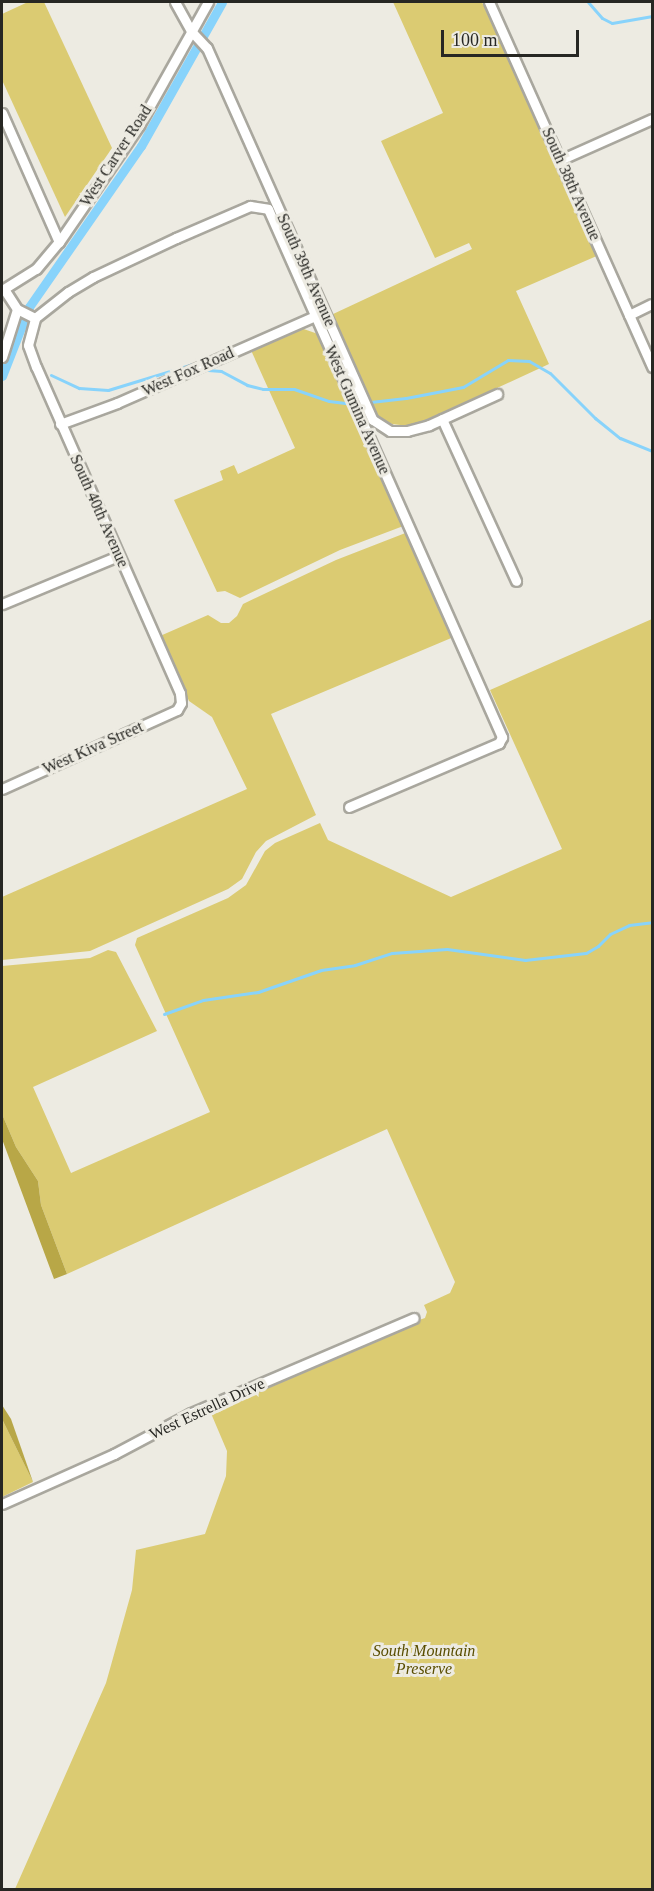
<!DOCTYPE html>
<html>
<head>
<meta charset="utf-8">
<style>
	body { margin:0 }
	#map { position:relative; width:654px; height:1891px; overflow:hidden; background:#edebe2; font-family:"Times New Roman",serif }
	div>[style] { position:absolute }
	.green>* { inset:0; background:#dbcb72 }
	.forest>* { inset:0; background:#b8a747 }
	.stream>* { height:3px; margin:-1.5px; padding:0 1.5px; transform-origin:1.5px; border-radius:1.5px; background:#88d3fb }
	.canal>* { height:9px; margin:-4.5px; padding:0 4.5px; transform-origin:4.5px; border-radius:4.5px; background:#88d3fb }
	.roads { filter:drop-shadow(2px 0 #a9a79e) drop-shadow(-2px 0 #a9a79e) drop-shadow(0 2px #a9a79e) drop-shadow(0 -2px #a9a79e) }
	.street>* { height:9px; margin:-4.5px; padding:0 4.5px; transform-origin:4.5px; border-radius:4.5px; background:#fff }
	span { translate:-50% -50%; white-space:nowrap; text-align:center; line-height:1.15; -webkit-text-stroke:6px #edebe2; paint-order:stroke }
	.street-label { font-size:16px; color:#272723 }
	.park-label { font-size:16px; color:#594d00; font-style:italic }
	.frame { position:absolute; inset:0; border:3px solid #272723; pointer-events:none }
	.scale { position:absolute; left:441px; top:30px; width:138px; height:27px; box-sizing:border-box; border:3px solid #272723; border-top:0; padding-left:8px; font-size:18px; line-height:21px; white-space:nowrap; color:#272723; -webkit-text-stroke:4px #edebe2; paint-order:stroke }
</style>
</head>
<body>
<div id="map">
	<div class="green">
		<div style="clip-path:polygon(28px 2px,44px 2px,112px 148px,65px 217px,2px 80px,2px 14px)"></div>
		<div style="clip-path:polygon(393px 2px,482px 2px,599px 255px,516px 291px,549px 364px,441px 414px,409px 426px,392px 424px,377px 416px,331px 315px,472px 249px,469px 243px,435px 258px,381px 141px,443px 113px)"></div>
		<div style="clip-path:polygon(298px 327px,318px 334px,406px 525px,340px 550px,240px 598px,225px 591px,217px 592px,174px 500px,223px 480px,220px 471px,234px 465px,238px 474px,295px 448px,250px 348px)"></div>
		<div style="clip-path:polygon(408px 532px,456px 636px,271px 714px,316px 815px,266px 841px,256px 852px,242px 879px,228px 889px,90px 951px,2px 960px,2px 897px,247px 789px,212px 717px,189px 701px,160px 636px,208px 615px,221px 623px,229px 623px,237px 616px,243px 604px,336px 560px)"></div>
		<div style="clip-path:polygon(652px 619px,652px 1889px,15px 1889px,106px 1683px,132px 1590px,136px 1550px,205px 1534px,226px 1476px,227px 1451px,210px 1411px,392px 1329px,425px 1318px,427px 1312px,424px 1305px,450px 1293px,455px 1282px,387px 1129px,67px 1274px,41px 1205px,38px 1181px,16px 1147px,2px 1114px,2px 966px,90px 958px,108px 950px,116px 952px,157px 1031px,33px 1087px,71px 1173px,210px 1112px,135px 945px,137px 938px,228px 898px,246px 885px,265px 851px,275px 843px,320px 823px,328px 840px,451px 897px,562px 849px,490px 690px)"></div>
		<div style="clip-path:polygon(2px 1419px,33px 1482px,2px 1497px)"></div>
	</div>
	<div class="forest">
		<div style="clip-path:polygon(2px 1114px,16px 1147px,38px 1181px,41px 1205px,67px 1274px,54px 1279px,2px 1139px)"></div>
		<div style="clip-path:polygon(2px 1405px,11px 1419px,33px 1482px,2px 1419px)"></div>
	</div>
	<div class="stream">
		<div style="left:588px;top:2px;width:21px;rotate:49deg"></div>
		<div style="left:602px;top:18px;width:11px;rotate:27deg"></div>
		<div style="left:612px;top:23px;width:41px;rotate:-9.9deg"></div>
		<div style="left:208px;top:370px;width:13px;rotate:4deg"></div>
		<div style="left:221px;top:371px;width:30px;rotate:28deg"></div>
		<div style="left:247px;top:385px;width:16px;rotate:14deg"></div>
		<div style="left:263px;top:389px;width:31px"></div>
		<div style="left:294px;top:389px;width:37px;rotate:19deg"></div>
		<div style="left:329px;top:401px;width:24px;rotate:7deg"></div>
		<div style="left:353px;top:404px;width:53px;rotate:-6.5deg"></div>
		<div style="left:406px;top:398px;width:58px;rotate:-10.9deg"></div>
		<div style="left:463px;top:387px;width:52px;rotate:-31deg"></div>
		<div style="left:508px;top:360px;width:21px;rotate:3deg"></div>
		<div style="left:529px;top:361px;width:24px;rotate:30deg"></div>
		<div style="left:550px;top:373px;width:64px;rotate:45deg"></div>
		<div style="left:595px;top:418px;width:32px;rotate:39deg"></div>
		<div style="left:620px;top:438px;width:35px;rotate:22deg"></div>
		<div style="left:51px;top:375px;width:31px;rotate:25deg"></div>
		<div style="left:79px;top:388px;width:29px;rotate:4deg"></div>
		<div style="left:108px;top:390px;width:89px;rotate:-17deg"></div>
		<div style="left:164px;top:1014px;width:41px;rotate:-19.7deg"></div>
		<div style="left:203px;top:1000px;width:56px;rotate:-8.3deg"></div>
		<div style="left:258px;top:992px;width:67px;rotate:-19.2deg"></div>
		<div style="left:321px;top:970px;width:34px;rotate:-8deg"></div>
		<div style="left:355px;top:965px;width:39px;rotate:-18deg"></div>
		<div style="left:392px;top:953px;width:55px;rotate:-4.2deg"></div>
		<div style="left:447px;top:949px;width:79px;rotate:8deg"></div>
		<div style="left:525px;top:960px;width:61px;rotate:-6.5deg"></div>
		<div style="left:586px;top:953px;width:14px;rotate:-30deg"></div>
		<div style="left:598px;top:946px;width:17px;rotate:-45deg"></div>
		<div style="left:610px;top:934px;width:21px;rotate:-25deg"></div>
		<div style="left:629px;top:925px;width:23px;rotate:-7deg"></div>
	</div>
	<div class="canal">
		<div style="left:2px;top:376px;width:74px;rotate:-68.6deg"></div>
		<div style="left:29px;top:307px;width:196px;rotate:-55.2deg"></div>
		<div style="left:141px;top:146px;width:165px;rotate:-60.6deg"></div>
	</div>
	<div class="roads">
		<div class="street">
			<div style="left:175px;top:2px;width:33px;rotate:61deg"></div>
			<div style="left:191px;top:31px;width:23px;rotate:47deg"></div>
			<div style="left:207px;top:48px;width:407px;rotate:66deg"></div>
			<div style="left:373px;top:420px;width:20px;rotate:33deg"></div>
			<div style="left:390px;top:431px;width:17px"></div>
			<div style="left:407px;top:431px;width:23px;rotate:-15deg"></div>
			<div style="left:429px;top:425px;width:75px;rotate:-24.5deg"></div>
			<div style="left:489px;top:2px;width:400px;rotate:65.9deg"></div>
			<div style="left:2px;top:113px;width:141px;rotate:66.2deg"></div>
			<div style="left:560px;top:160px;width:101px;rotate:-24deg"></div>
			<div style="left:4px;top:289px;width:24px;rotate:57deg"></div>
			<div style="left:17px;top:309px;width:20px;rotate:27deg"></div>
			<div style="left:35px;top:318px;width:42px;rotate:-38.2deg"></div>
			<div style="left:68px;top:292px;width:29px;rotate:-31deg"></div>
			<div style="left:93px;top:277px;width:92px;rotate:-25.2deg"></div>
			<div style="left:176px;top:238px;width:81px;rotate:-23.4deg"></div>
			<div style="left:250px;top:206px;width:18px;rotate:9deg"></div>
			<div style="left:268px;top:209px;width:578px;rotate:66.1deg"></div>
			<div style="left:502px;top:737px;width:7px;rotate:117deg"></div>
			<div style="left:499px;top:743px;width:163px;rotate:156.9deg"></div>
			<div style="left:2px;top:290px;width:40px;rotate:-32deg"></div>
			<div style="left:36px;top:269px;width:35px;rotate:-50deg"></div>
			<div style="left:59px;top:242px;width:142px;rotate:-55.6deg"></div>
			<div style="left:139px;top:125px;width:141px;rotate:-60.7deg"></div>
			<div style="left:629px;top:315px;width:25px;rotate:-26deg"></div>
			<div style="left:2px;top:357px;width:50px;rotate:-72.6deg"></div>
			<div style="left:442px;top:419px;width:178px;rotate:65.4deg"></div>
			<div style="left:60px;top:424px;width:61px;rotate:-20.2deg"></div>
			<div style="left:117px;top:403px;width:216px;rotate:-23.7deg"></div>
			<div style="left:2px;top:604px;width:126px;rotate:-22.5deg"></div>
			<div style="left:2px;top:789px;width:192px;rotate:-24.3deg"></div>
			<div style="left:177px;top:710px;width:8px;rotate:-60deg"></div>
			<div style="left:181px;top:703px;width:10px;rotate:-96deg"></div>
			<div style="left:180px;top:693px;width:356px;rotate:-113.8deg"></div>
			<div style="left:36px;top:367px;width:23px;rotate:-110deg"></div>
			<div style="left:28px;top:345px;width:28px;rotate:-75deg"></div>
			<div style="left:2px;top:1504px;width:123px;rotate:-24.1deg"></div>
			<div style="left:114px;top:1454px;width:87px;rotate:-28deg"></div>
			<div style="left:191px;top:1413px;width:242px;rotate:-23.1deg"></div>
		</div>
	</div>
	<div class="street-label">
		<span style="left:116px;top:156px;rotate:-57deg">West Carver Road</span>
		<span style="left:571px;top:184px;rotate:66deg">South 38th Avenue</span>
		<span style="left:306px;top:270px;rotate:66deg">South 39th Avenue</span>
		<span style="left:188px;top:372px;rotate:-24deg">West Fox Road</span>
		<span style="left:357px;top:410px;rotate:66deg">West Gumina Avenue</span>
		<span style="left:99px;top:511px;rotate:66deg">South 40th Avenue</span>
		<span style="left:93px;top:748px;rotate:-24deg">West Kiva Street</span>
		<span style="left:207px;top:1409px;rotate:-25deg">West Estrella Drive</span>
	</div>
	<div class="park-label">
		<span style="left:424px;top:1660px">South Mountain<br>Preserve</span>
	</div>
	<div class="frame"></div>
	<div class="scale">100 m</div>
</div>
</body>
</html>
